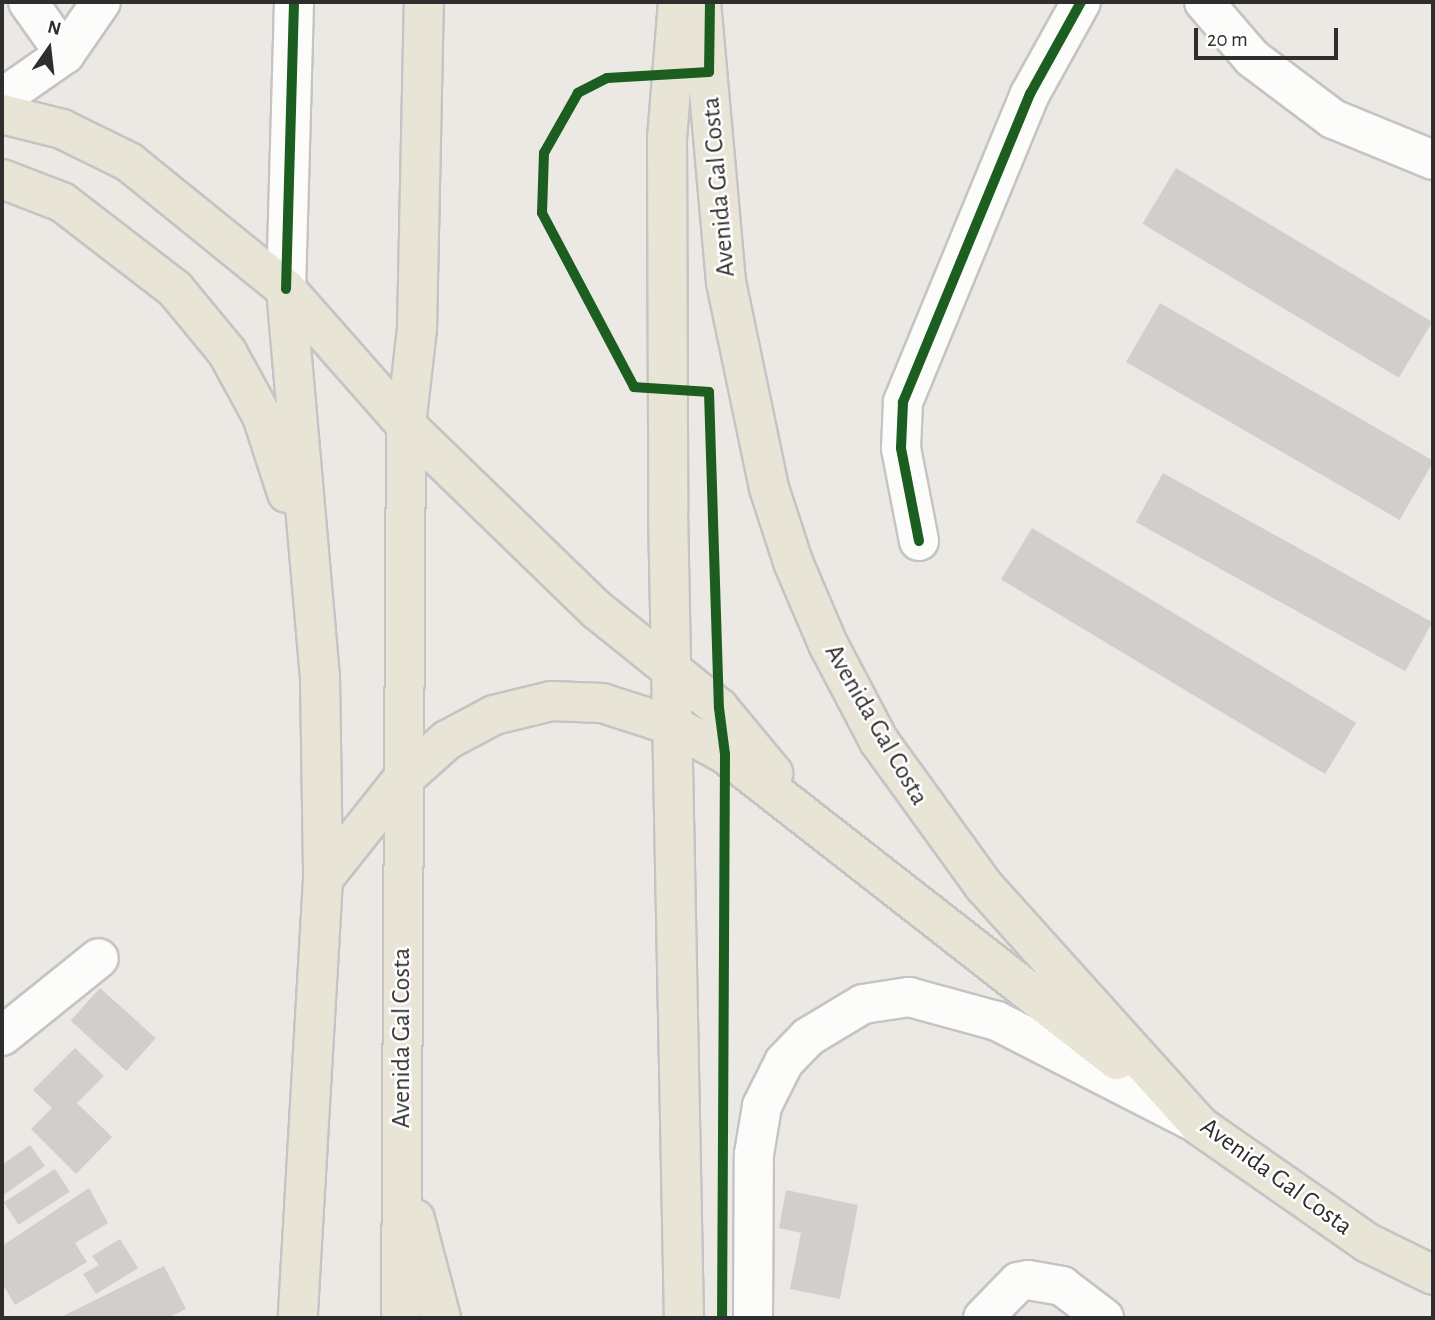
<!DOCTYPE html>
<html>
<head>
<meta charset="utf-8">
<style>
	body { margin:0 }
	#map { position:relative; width:1435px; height:1320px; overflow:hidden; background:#ece8e4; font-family:"Alegreya Sans",sans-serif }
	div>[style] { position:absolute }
	.building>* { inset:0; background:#d1cecb; transform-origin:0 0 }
	.roads { filter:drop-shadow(2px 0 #c5c4c5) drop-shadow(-2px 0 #c5c4c5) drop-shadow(0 2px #c5c4c5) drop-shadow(0 -2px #c5c4c5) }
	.minor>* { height:38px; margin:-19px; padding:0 19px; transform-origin:19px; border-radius:19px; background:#fcfcfb }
	.major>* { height:38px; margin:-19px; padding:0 19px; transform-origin:19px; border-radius:19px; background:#e8e4d6 }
	.cycleway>* { height:10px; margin:-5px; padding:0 5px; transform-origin:5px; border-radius:5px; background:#1b5e20 }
	span { translate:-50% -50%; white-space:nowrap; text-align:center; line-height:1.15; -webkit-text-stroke:5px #fff; paint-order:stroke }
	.street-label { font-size:26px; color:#2e2e2e }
	.frame { position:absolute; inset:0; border:4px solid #2e2e2e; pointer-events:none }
	.north { position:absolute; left:14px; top:14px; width:70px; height:70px; -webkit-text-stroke:5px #fff; paint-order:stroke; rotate:14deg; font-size:19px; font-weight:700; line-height:28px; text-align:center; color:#2e2e2e }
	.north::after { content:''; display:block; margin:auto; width:24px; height:32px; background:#2e2e2e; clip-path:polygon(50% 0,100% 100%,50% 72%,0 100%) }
	.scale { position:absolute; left:1194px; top:28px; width:144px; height:32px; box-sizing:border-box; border:4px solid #2e2e2e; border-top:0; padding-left:9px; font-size:21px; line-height:24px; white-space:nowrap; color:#2e2e2e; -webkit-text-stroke:5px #fff; paint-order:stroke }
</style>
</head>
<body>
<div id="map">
	<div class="building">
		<div style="left:1176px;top:168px;width:299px;height:65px;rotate:31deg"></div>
		<div style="left:1160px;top:303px;width:316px;height:68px;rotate:30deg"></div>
		<div style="left:1163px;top:473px;width:308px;height:56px;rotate:29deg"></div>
		<div style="left:1032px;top:528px;width:378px;height:60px;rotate:31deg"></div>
		<div style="left:100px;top:988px;width:75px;height:44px;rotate:42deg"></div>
		<div style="clip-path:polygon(75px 1048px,104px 1076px,77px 1103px,112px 1137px,76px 1174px,31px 1129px,52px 1108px,33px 1090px)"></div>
		<div style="clip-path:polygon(30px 1145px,45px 1166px,2px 1196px,2px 1165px)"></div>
		<div style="left:55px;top:1169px;width:27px;height:61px;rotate:57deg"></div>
		<div style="clip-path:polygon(89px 1188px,108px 1223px,75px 1243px,87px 1262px,15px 1305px,2px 1283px,2px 1246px)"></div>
		<div style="clip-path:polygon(786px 1190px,858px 1205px,840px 1299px,790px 1289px,801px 1233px,779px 1228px)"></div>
		<div style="clip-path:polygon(120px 1239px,138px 1268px,96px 1294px,83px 1274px,99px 1265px,92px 1256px)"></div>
		<div style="clip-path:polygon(164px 1266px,186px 1309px,167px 1318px,59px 1318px)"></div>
	</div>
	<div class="roads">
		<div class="minor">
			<div style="left:28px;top:2px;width:64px;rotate:54.6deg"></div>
			<div style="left:1204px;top:2px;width:74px;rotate:49.4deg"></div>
			<div style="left:1252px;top:58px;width:101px;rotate:37deg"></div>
			<div style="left:1333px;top:119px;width:108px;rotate:22.3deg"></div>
			<div style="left:2px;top:98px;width:77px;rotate:-34.9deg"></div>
			<div style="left:65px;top:54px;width:63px;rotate:-55.3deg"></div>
			<div style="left:286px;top:289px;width:287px;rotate:-88.4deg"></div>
			<div style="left:919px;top:541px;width:95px;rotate:-101deg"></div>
			<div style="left:901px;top:448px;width:46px;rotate:-87.5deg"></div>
			<div style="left:903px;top:402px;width:333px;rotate:-67.6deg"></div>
			<div style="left:1030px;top:94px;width:105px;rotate:-61deg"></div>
			<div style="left:2px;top:1036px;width:124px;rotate:-38.8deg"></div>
			<div style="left:753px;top:1318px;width:164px;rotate:-89.7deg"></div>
			<div style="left:754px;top:1154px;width:49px;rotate:-80.5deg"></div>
			<div style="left:762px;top:1106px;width:49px;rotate:-63.4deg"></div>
			<div style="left:784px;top:1062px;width:35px;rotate:-46deg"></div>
			<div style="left:808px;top:1037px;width:64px;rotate:-31deg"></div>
			<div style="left:863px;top:1004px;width:47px;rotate:-8.7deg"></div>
			<div style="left:909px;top:997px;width:91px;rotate:15.3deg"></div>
			<div style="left:997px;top:1021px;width:224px;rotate:27.1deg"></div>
			<div style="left:983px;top:1318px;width:50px;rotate:-45.8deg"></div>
			<div style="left:1018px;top:1282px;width:10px;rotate:-11deg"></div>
			<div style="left:1028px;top:1280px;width:35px;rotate:10deg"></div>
			<div style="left:1062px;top:1286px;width:53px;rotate:37.3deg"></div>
		</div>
		<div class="major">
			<div style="left:678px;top:2px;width:136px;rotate:94.6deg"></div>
			<div style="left:667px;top:138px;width:372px;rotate:89.8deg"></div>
			<div style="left:668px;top:510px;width:808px;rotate:88.87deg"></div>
			<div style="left:701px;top:2px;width:281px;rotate:84.9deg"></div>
			<div style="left:726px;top:282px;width:210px;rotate:78.2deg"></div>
			<div style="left:769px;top:488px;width:78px;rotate:72deg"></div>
			<div style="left:793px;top:562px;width:89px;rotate:66.9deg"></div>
			<div style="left:828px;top:644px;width:110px;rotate:62.3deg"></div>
			<div style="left:879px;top:741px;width:179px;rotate:54.1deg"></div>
			<div style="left:984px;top:886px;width:323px;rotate:48deg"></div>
			<div style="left:1200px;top:1126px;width:205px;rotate:34.9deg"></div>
			<div style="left:1368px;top:1243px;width:72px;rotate:26.2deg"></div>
			<div style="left:2px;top:114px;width:62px;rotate:14deg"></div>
			<div style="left:62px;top:129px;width:75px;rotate:26.2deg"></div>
			<div style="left:129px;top:162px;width:202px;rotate:39deg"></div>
			<div style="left:286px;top:289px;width:181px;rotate:48.6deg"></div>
			<div style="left:406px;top:425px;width:266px;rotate:44.1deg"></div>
			<div style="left:597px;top:610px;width:156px;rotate:38.8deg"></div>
			<div style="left:719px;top:708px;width:85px;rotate:50.3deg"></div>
			<div style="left:2px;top:179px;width:64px;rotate:21deg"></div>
			<div style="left:62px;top:202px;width:143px;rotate:37.6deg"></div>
			<div style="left:175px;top:289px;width:82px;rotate:50.5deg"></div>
			<div style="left:227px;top:352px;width:73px;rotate:61.3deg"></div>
			<div style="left:262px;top:416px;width:81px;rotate:72deg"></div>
			<div style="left:286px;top:289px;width:390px;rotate:85deg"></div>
			<div style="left:320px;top:678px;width:201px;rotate:89.1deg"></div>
			<div style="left:323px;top:879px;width:440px;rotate:93.3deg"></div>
			<div style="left:323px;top:879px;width:125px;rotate:-51.5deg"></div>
			<div style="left:401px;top:781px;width:62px;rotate:-41.7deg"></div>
			<div style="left:447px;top:740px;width:53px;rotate:-28deg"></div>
			<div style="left:494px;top:715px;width:59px;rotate:-13.8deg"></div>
			<div style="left:551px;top:701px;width:51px;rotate:2.2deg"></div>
			<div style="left:602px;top:703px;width:76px;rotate:17.7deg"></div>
			<div style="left:674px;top:726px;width:58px;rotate:28.8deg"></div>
			<div style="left:725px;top:754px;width:497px;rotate:38deg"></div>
			<div style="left:415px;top:1219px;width:102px;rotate:75.3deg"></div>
			<div style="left:401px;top:1318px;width:893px;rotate:-89.68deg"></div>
			<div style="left:406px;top:425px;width:97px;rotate:-83.5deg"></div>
			<div style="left:417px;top:329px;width:327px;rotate:-88.8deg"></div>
		</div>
	</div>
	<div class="cycleway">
		<div style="left:710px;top:2px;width:70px;rotate:90.8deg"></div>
		<div style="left:709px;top:72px;width:102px;rotate:176.6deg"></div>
		<div style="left:607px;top:78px;width:33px;rotate:153deg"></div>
		<div style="left:578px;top:93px;width:69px;rotate:119.5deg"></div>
		<div style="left:544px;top:153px;width:60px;rotate:91.9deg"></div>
		<div style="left:542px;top:213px;width:197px;rotate:62.1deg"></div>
		<div style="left:634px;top:387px;width:75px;rotate:3.8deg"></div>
		<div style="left:709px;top:392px;width:316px;rotate:88.2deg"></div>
		<div style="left:719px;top:708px;width:46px;rotate:82.6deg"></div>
		<div style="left:725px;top:754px;width:564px;rotate:90.3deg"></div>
		<div style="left:286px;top:289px;width:287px;rotate:-88.4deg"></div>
		<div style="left:919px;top:541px;width:95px;rotate:-101deg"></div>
		<div style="left:901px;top:448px;width:46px;rotate:-87.5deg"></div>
		<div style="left:903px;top:402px;width:333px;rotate:-67.6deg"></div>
		<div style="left:1030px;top:94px;width:105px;rotate:-61deg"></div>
	</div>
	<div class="street-label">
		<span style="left:719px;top:187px;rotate:-95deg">Avenida Gal Costa</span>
		<span style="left:876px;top:725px;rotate:60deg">Avenida Gal Costa</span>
		<span style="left:402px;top:1038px;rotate:-90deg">Avenida Gal Costa</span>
		<span style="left:1276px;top:1177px;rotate:36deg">Avenida Gal Costa</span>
	</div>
	<div class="frame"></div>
	<div class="north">N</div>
	<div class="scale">20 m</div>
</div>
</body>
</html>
